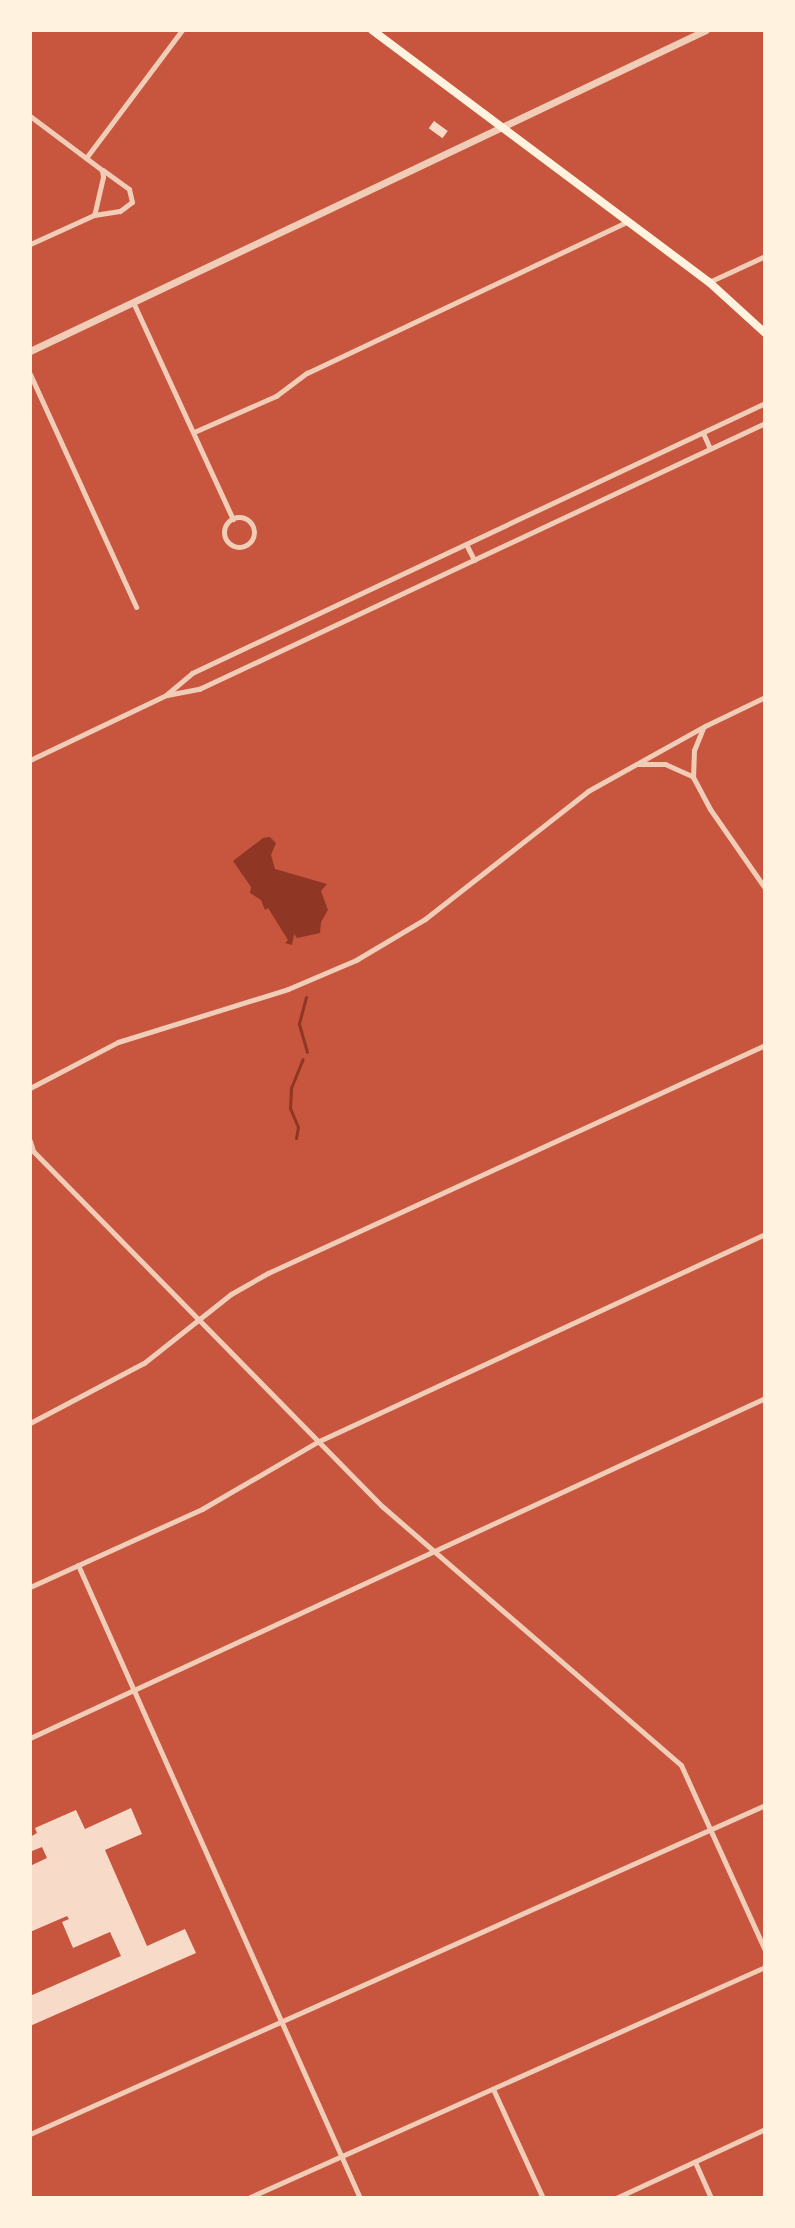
<!DOCTYPE html>
<html>
<head>
<meta charset="utf-8">
<style>
	body { margin:0 }
	#map { position:relative; width:795px; height:2228px; overflow:hidden; background:#c8553d; font-family:Raleway,sans-serif }
	div>[style] { position:absolute }
	.water>* { inset:0; background:#8f3625 }
	.stream>* { height:3px; margin:-1.5px; padding:0 1.5px; transform-origin:1.5px; border-radius:1.5px; background:#8f3625 }
	.building>* { inset:0; background:#f7dbc8; transform-origin:0 0 }
	.minor>* { height:5px; margin:-2.5px; padding:0 2.5px; transform-origin:2.5px; border-radius:2.5px; background:#f1ccb7 }
	.minor>.ring { margin:-2.5px; padding:0; box-sizing:content-box; background:none; border:5px solid #f1ccb7; border-radius:50% }
	.tertiary>* { height:7px; margin:-3.5px; padding:0 3.5px; transform-origin:3.5px; border-radius:3.5px; background:#f1ccb7 }
	.primary>* { height:8px; margin:-4px; padding:0 4px; transform-origin:4px; border-radius:4px; background:#fff3e0 }
	span { translate:-50% -50%; white-space:nowrap; text-align:center; line-height:1.15; -webkit-text-stroke:7px #fff3e0; paint-order:stroke }
	.frame { position:absolute; inset:0; border:32px solid #fff3e0; pointer-events:none }
</style>
</head>
<body>
<div id="map">
	<div class="water">
		<div style="clip-path:polygon(270px 837px,276px 843px,271px 855px,275px 869px,327px 884px,321px 891px,328px 910px,321px 922px,320px 933px,297px 938px,294px 934px,292px 945px,285px 943px,288px 940px,268px 908px,265px 910px,261px 900px,250px 893px,251px 887px,233px 861px,263px 838px)"></div>
	</div>
	<div class="stream">
		<div style="left:306px;top:997px;width:28px;rotate:105deg"></div>
		<div style="left:299px;top:1024px;width:29px;rotate:74deg"></div>
		<div style="left:296px;top:1138px;width:11px;rotate:-80deg"></div>
		<div style="left:298px;top:1127px;width:21px;rotate:-113deg"></div>
		<div style="left:290px;top:1108px;width:20px;rotate:-87deg"></div>
		<div style="left:291px;top:1088px;width:31px;rotate:-68deg"></div>
	</div>
	<div class="building">
		<div style="left:434px;top:121px;width:17px;height:9px;rotate:36deg"></div>
		<div style="clip-path:polygon(131px 1808px,142px 1834px,105px 1850px,147px 1946px,185px 1929px,196px 1953px,30px 2026px,30px 1996px,121px 1956px,110px 1932px,73px 1948px,62px 1922px,69px 1919px,67px 1916px,30px 1932px,30px 1866px,47px 1858px,42px 1847px,32px 1851px,30px 1837px,37px 1833px,35px 1828px,76px 1810px,85px 1829px)"></div>
	</div>
	<div class="minor">
		<div style="left:30px;top:116px;width:90px;rotate:36.9deg"></div>
		<div style="left:102px;top:170px;width:7px;rotate:82deg"></div>
		<div style="left:103px;top:177px;width:39px;rotate:103deg"></div>
		<div style="left:94px;top:215px;width:70px;rotate:155.6deg"></div>
		<div style="left:86px;top:158px;width:160px;rotate:-53.1deg"></div>
		<div style="left:94px;top:215px;width:26px;rotate:-9deg"></div>
		<div style="left:120px;top:211px;width:15px;rotate:-37deg"></div>
		<div style="left:132px;top:202px;width:13px;rotate:-103deg"></div>
		<div style="left:129px;top:189px;width:32px;rotate:-144deg"></div>
		<div style="left:709px;top:282px;width:62px;rotate:-24.9deg"></div>
		<div style="left:133px;top:302px;width:239px;rotate:65.3deg"></div>
		<div style="left:30px;top:374px;width:256px;rotate:65.5deg"></div>
		<div style="left:194px;top:432px;width:90px;rotate:-23.7deg"></div>
		<div style="left:276px;top:396px;width:39px;rotate:-37deg"></div>
		<div style="left:307px;top:373px;width:354px;rotate:-25.3deg"></div>
		<div style="left:703px;top:433px;width:17px;rotate:66deg"></div>
		<div class="ring" style="left:224px;top:517px;width:25px;height:25px"></div>
		<div style="left:466px;top:544px;width:18px;rotate:63deg"></div>
		<div style="left:167px;top:695px;width:33px;rotate:-11deg"></div>
		<div style="left:199px;top:689px;width:625px;rotate:-25.17deg"></div>
		<div style="left:703px;top:728px;width:24px;rotate:112deg"></div>
		<div style="left:694px;top:750px;width:27px;rotate:92deg"></div>
		<div style="left:693px;top:777px;width:36px;rotate:62deg"></div>
		<div style="left:710px;top:809px;width:96px;rotate:55.2deg"></div>
		<div style="left:30px;top:760px;width:151px;rotate:-25.5deg"></div>
		<div style="left:166px;top:695px;width:34px;rotate:-40deg"></div>
		<div style="left:192px;top:673px;width:633px;rotate:-25.23deg"></div>
		<div style="left:638px;top:764px;width:27px"></div>
		<div style="left:665px;top:764px;width:30px;rotate:24deg"></div>
		<div style="left:30px;top:1088px;width:99px;rotate:-27.6deg"></div>
		<div style="left:118px;top:1042px;width:178px;rotate:-17.3deg"></div>
		<div style="left:288px;top:989px;width:74px;rotate:-23.1deg"></div>
		<div style="left:356px;top:960px;width:80px;rotate:-30.7deg"></div>
		<div style="left:425px;top:919px;width:207px;rotate:-38.1deg"></div>
		<div style="left:588px;top:791px;width:134px;rotate:-29.1deg"></div>
		<div style="left:705px;top:726px;width:67px;rotate:-25.8deg"></div>
		<div style="left:30px;top:1141px;width:10px;rotate:73deg"></div>
		<div style="left:33px;top:1151px;width:499px;rotate:45.5deg"></div>
		<div style="left:383px;top:1507px;width:394px;rotate:40.9deg"></div>
		<div style="left:681px;top:1765px;width:203px;rotate:65.6deg"></div>
		<div style="left:30px;top:1423px;width:129px;rotate:-27.8deg"></div>
		<div style="left:144px;top:1363px;width:111px;rotate:-38.4deg"></div>
		<div style="left:231px;top:1294px;width:43px;rotate:-29.6deg"></div>
		<div style="left:268px;top:1273px;width:547px;rotate:-24.64deg"></div>
		<div style="left:78px;top:1565px;width:693px;rotate:65.99deg"></div>
		<div style="left:30px;top:1587px;width:189px;rotate:-24.4deg"></div>
		<div style="left:202px;top:1509px;width:133px;rotate:-30.2deg"></div>
		<div style="left:317px;top:1442px;width:494px;rotate:-24.9deg"></div>
		<div style="left:30px;top:1738px;width:810px;rotate:-24.82deg"></div>
		<div style="left:493px;top:2089px;width:120px;rotate:65.4deg"></div>
		<div style="left:30px;top:2134px;width:805px;rotate:-24.11deg"></div>
		<div style="left:695px;top:2162px;width:39px;rotate:66deg"></div>
		<div style="left:248px;top:2198px;width:566px;rotate:-24.08deg"></div>
		<div style="left:616px;top:2198px;width:164px;rotate:-24.8deg"></div>
	</div>
	<div class="tertiary">
		<div style="left:30px;top:351px;width:748px;rotate:-25.4deg"></div>
	</div>
	<div class="primary">
		<div style="left:372px;top:30px;width:421px;rotate:36.8deg"></div>
		<div style="left:709px;top:282px;width:76px;rotate:42.3deg"></div>
	</div>
	<div class="frame"></div>
</div>
</body>
</html>
